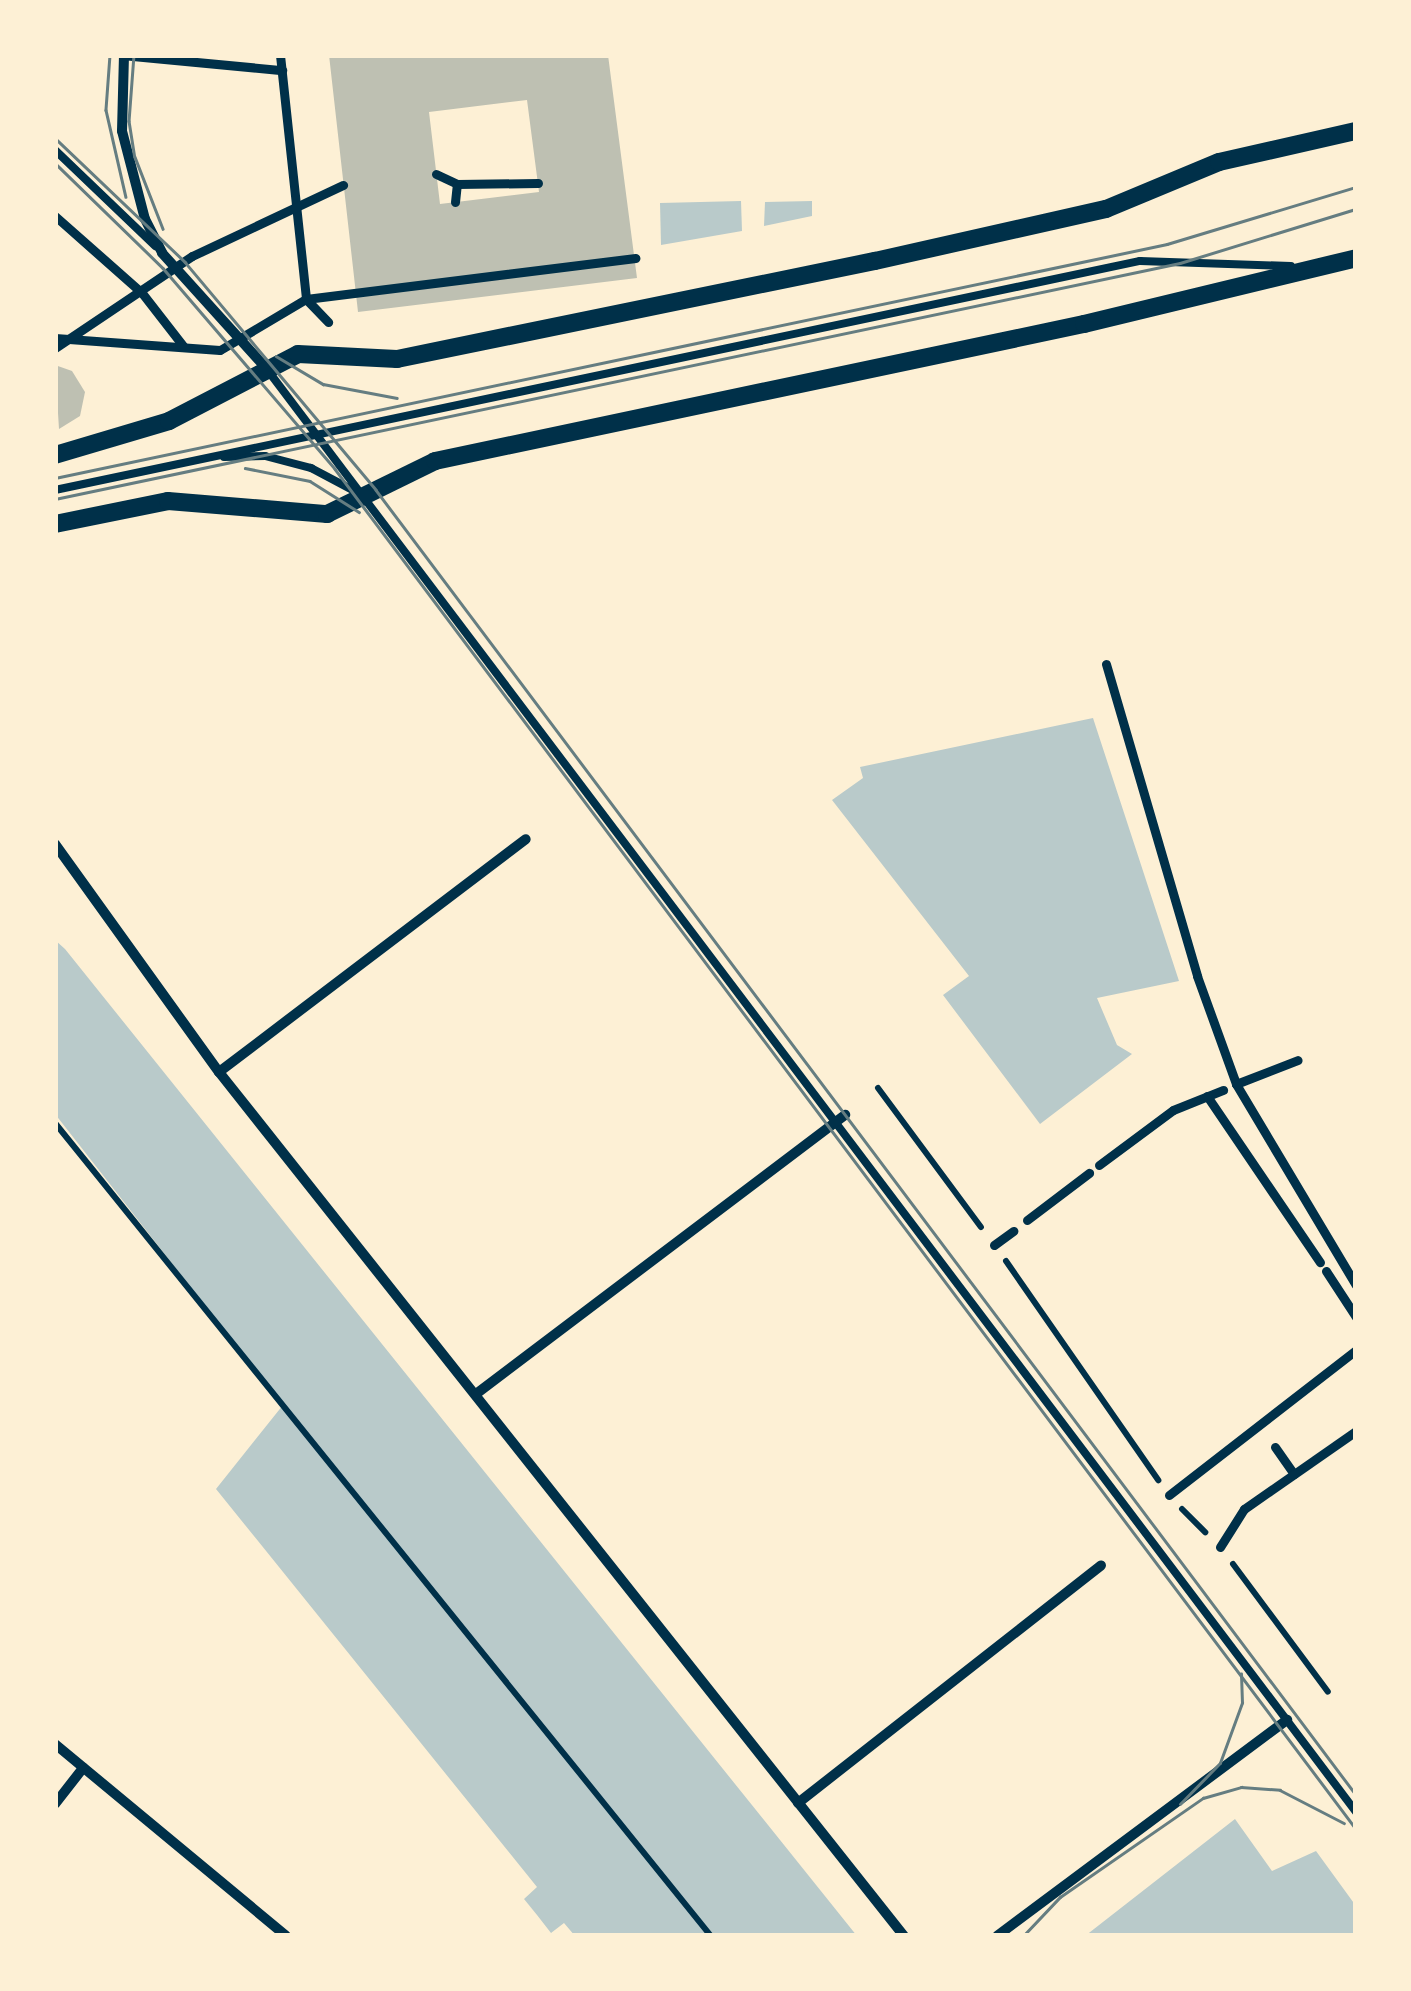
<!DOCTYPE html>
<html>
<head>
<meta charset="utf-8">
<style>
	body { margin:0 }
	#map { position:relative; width:1411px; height:1991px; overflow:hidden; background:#fdf0d5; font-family:Poppins,sans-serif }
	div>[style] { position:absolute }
	.green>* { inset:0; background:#b9caca }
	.building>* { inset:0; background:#bec0b2 }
	.path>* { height:6px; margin:-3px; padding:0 3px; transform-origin:3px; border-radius:3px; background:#003049 }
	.service>* { height:8px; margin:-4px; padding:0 4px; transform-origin:4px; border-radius:4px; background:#003049 }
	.pedestrian>* { height:9px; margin:-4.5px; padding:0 4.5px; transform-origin:4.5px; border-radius:4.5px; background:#003049 }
	.minor>* { height:10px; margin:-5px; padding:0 5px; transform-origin:5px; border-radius:5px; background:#003049 }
	.tertiary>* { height:18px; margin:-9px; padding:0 9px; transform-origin:9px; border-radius:9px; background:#003049 }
	.tram>* { height:2.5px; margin:-1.25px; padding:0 1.25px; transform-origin:1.25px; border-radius:1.25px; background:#657d81 }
	span { translate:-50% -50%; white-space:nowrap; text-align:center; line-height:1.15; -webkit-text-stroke:9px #fdf0d5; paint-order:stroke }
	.frame { position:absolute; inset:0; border:58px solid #fdf0d5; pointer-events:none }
</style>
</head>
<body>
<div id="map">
	<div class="green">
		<div style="clip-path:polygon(741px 201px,742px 231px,661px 245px,660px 203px)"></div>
		<div style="clip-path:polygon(812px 201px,812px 216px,764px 226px,765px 202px)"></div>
		<div style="clip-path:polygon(1093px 718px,1179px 981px,1097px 998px,1117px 1045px,1132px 1054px,1040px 1124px,943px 995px,969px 976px,832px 800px,863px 778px,860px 767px)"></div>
		<div style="clip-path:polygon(55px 940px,65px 949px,857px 1936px,575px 1936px,564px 1923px,551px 1933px,537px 1915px,524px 1899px,537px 1887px,216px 1489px,283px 1405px,55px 1114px)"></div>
		<div style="clip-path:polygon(1235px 1819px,1272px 1871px,1316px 1851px,1356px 1906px,1356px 1936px,1085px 1936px)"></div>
	</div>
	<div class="building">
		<div style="clip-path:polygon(evenodd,329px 55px,608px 55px,637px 278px,358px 312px,329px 55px,527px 100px,539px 192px,440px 204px,429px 112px,527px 100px)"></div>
		<div style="clip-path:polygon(55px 365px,72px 371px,85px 392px,80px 416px,59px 429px)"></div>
	</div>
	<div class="path">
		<div style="left:878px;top:1088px;width:173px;rotate:53.5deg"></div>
		<div style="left:55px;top:1123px;width:1045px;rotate:51.1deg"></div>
		<div style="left:1006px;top:1261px;width:267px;rotate:55.2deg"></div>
		<div style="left:1182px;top:1509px;width:33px;rotate:45deg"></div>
		<div style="left:1233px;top:1564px;width:159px;rotate:53.4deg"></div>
	</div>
	<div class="service">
		<div style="left:55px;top:150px;width:139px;rotate:43.8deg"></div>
		<div style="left:269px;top:372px;width:1804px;rotate:52.95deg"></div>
		<div style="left:224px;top:457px;width:41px;rotate:-1.4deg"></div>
		<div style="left:265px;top:456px;width:48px;rotate:14.6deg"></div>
		<div style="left:311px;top:468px;width:58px;rotate:27.9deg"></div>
		<div style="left:55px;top:490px;width:1109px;rotate:-11.92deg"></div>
		<div style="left:1140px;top:261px;width:151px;rotate:1.9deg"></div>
	</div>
	<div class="pedestrian">
		<div style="left:122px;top:55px;width:161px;rotate:5.4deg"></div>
		<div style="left:280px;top:55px;width:245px;rotate:83.9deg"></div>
		<div style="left:306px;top:299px;width:32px;rotate:46deg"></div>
		<div style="left:436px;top:174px;width:23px;rotate:25deg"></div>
		<div style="left:457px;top:184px;width:81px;rotate:-0.7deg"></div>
		<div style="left:455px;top:202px;width:18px;rotate:-84deg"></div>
		<div style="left:55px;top:216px;width:116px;rotate:41.5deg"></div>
		<div style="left:142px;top:293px;width:68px;rotate:52.1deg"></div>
		<div style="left:55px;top:338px;width:165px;rotate:4.2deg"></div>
		<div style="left:220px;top:350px;width:100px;rotate:-30.7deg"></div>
		<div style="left:306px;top:299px;width:332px;rotate:-7.1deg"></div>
		<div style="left:55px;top:348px;width:165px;rotate:-33.9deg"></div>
		<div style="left:192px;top:256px;width:167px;rotate:-25.2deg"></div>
		<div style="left:1106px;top:664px;width:325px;rotate:73.7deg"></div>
		<div style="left:1197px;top:976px;width:115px;rotate:70.1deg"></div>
		<div style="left:1236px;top:1084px;width:234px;rotate:59.2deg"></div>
		<div style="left:1236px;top:1084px;width:66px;rotate:-21.2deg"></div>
		<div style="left:1207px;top:1096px;width:201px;rotate:55.8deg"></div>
		<div style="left:1099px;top:1165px;width:92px;rotate:-36.6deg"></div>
		<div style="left:1173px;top:1110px;width:54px;rotate:-21.8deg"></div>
		<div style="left:1027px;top:1220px;width:78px;rotate:-37.2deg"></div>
		<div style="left:994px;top:1245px;width:24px;rotate:-36deg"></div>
		<div style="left:1326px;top:1271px;width:55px;rotate:56.9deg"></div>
		<div style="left:1275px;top:1447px;width:33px;rotate:55deg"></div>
		<div style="left:1169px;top:1495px;width:237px;rotate:-37.8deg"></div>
		<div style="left:1220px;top:1547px;width:45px;rotate:-57.7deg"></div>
		<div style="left:1244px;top:1509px;width:136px;rotate:-34.9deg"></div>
	</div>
	<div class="minor">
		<div style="left:124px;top:55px;width:76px;rotate:91.5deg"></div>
		<div style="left:122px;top:131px;width:91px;rotate:75.4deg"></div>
		<div style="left:145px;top:219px;width:38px;rotate:63deg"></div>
		<div style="left:162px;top:253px;width:155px;rotate:47.9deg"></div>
		<div style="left:55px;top:844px;width:281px;rotate:54.3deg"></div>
		<div style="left:219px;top:1072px;width:1103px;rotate:51.59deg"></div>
		<div style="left:219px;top:1072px;width:385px;rotate:-37.2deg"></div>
		<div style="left:476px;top:1394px;width:463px;rotate:-37.1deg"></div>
		<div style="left:55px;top:1744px;width:300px;rotate:39.7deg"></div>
		<div style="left:798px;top:1803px;width:385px;rotate:-38.1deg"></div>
		<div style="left:55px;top:1804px;width:46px;rotate:-52.1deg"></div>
		<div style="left:997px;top:1936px;width:362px;rotate:-36.7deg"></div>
	</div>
	<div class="tertiary">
		<div style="left:55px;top:455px;width:119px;rotate:-16.6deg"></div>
		<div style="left:169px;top:421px;width:145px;rotate:-27.4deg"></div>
		<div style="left:298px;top:354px;width:99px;rotate:2.9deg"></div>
		<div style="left:397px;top:359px;width:488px;rotate:-11.6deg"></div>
		<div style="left:875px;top:261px;width:237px;rotate:-12.7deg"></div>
		<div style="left:1106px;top:209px;width:122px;rotate:-22.6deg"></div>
		<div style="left:1219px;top:162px;width:140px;rotate:-12.8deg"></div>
		<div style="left:55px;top:524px;width:115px;rotate:-11.5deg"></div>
		<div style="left:168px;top:501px;width:160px;rotate:4.7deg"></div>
		<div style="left:327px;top:514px;width:120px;rotate:-26.1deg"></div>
		<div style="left:435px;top:461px;width:663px;rotate:-11.92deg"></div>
		<div style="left:1084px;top:324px;width:280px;rotate:-13.6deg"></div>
	</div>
	<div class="tram">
		<div style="left:110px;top:55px;width:55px;rotate:94.2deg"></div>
		<div style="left:106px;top:110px;width:89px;rotate:77.1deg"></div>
		<div style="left:134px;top:55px;width:66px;rotate:94.3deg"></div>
		<div style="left:129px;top:121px;width:36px;rotate:81deg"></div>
		<div style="left:135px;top:157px;width:77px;rotate:68.7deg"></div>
		<div style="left:55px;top:138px;width:180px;rotate:43.6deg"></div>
		<div style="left:185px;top:262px;width:297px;rotate:50deg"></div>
		<div style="left:376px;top:490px;width:1632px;rotate:53.09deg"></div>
		<div style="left:55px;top:163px;width:151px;rotate:44.2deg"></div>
		<div style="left:163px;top:268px;width:265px;rotate:49.4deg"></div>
		<div style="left:335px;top:469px;width:1701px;rotate:53.1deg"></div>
		<div style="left:276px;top:356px;width:55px;rotate:30.8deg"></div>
		<div style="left:323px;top:384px;width:75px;rotate:10.7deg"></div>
		<div style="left:245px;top:468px;width:66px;rotate:11.3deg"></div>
		<div style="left:310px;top:481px;width:58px;rotate:32.3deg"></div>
		<div style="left:55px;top:478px;width:1136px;rotate:-11.88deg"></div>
		<div style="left:1167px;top:244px;width:197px;rotate:-16.8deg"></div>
		<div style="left:55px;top:499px;width:1149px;rotate:-11.85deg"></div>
		<div style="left:1180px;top:263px;width:184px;rotate:-17.1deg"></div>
		<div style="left:1180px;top:1804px;width:57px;rotate:-45.7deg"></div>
		<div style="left:1220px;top:1763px;width:64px;rotate:-69.9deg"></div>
		<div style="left:1242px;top:1703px;width:29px;rotate:-92deg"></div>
		<div style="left:1023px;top:1936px;width:54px;rotate:-46.5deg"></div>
		<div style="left:1060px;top:1897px;width:174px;rotate:-34.7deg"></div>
		<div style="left:1203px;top:1798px;width:40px;rotate:-16deg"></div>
		<div style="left:1241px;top:1787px;width:39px;rotate:4deg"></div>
		<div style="left:1280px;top:1790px;width:72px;rotate:27.3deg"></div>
	</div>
	<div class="frame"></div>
</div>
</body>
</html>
